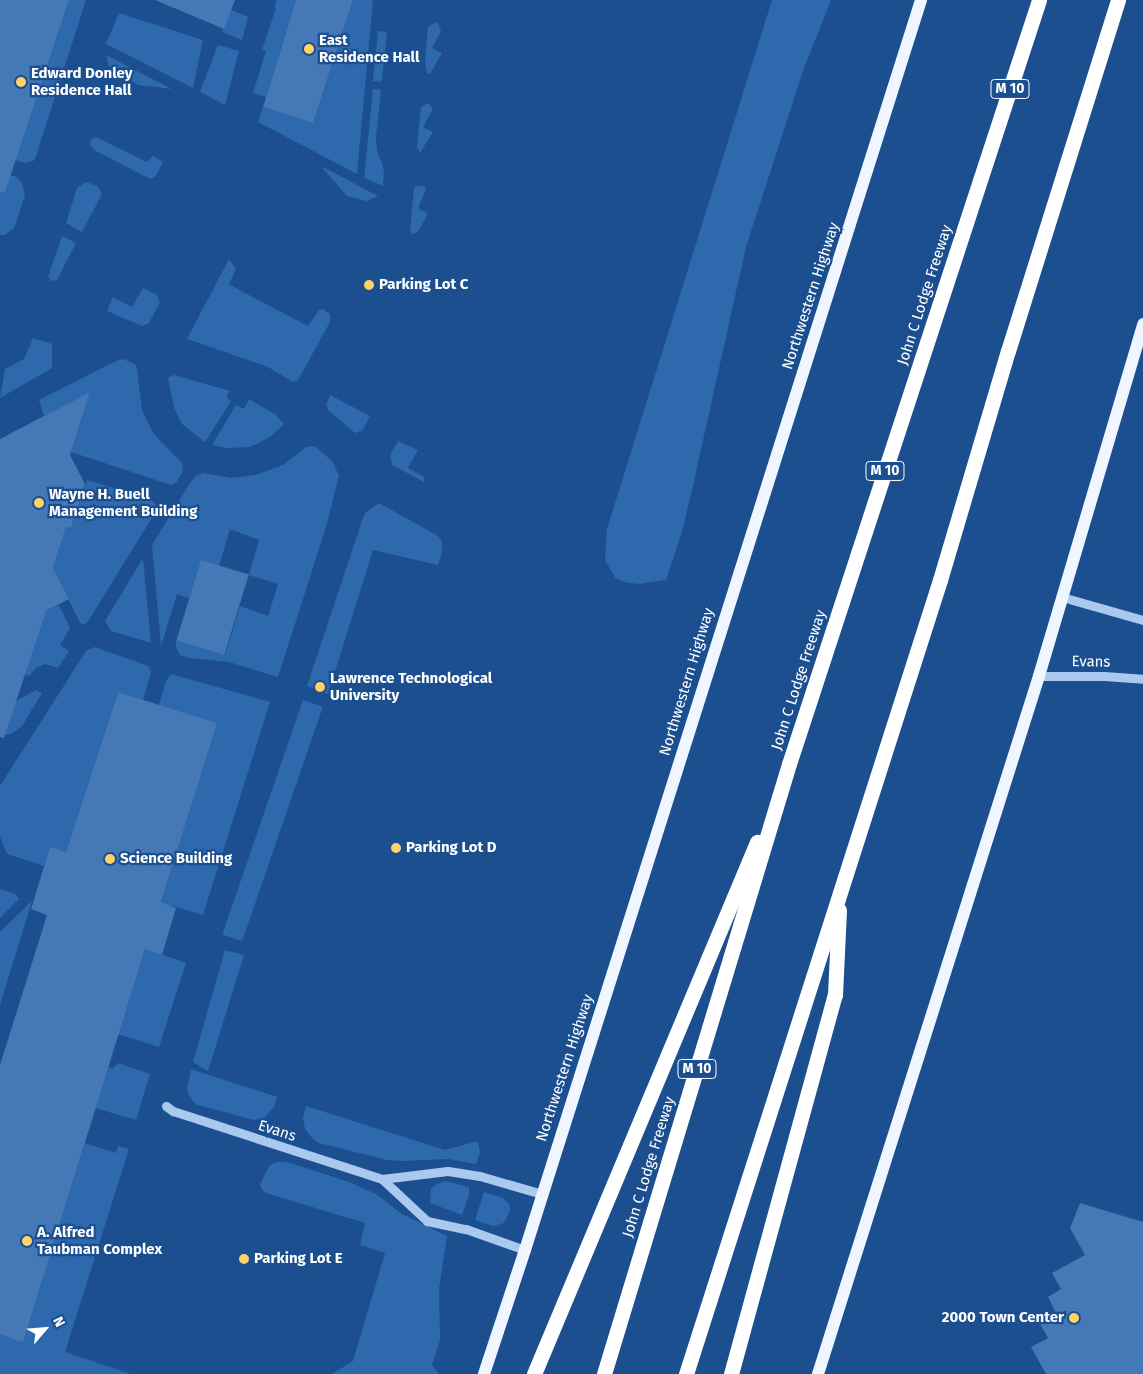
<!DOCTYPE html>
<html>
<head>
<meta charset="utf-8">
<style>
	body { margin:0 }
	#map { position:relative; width:1143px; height:1374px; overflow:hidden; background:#1b4f8f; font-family:"Fira Sans",sans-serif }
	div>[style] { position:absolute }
	.green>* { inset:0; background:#2e69ad; transform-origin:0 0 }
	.building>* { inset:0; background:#4478b7; transform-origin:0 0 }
	.minor>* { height:9px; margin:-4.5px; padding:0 4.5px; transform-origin:4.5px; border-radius:4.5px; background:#a9c9ee }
	.major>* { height:12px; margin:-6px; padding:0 6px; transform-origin:6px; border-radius:6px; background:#f0f6ff }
	.highway>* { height:15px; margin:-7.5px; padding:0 7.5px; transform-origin:7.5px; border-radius:7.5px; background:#fff }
	.dots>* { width:14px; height:14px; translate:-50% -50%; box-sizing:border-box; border:2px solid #1b4f8f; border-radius:50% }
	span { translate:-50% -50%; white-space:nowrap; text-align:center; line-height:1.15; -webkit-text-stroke:4.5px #1b4f8f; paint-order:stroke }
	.shield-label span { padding:1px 4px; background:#1b4f8f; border:1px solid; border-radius:4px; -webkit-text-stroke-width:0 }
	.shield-label { font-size:14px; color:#fff; font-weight:700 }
	.poi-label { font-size:15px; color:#fff; font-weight:700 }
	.left { translate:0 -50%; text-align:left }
	.right { translate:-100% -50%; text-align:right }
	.street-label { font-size:15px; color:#fff }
	.north { position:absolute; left:20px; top:1304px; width:50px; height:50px; -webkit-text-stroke:4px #1b4f8f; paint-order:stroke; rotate:63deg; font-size:14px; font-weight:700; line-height:20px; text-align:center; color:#fff }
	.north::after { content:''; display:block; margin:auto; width:18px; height:22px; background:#fff; clip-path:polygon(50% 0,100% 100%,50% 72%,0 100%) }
</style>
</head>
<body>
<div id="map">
	<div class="green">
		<div style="clip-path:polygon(65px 0,86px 0,36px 156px,33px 161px,26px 163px,15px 160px,68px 3px)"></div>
		<div style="clip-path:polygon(277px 0,296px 0,266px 97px,253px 93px,266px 51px,262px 50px,276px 8px,274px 7px)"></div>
		<div style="clip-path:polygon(353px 0,373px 0,357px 174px,258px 122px,263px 107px,313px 123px)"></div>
		<div style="clip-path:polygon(772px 0,831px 0,804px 68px,746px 247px,692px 490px,682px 532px,666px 580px,638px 584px,624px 582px,615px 578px,605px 560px,607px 529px)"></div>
		<div style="clip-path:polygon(231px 10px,248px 17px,242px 40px,222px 32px)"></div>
		<div style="clip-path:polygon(119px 13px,203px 40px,193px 88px,106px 44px)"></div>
		<div style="clip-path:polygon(437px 22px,441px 31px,432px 48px,442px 53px,430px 74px,427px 73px,425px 62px,428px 27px)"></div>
		<div style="left:378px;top:31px;width:9px;height:50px;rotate:6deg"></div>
		<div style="clip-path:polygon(218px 45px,239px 51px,225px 105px,200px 92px)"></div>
		<div style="clip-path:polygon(106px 55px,172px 89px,138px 85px,109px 66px)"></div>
		<div style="clip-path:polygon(373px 89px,381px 90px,376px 138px,377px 150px,384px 169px,383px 186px,364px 178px)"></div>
		<div style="clip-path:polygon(428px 103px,433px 109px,423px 127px,433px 132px,420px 153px,417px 147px,421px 107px)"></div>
		<div style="clip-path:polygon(96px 137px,147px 162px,153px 156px,163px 162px,155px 177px,150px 179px,94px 150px,90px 144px,91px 140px)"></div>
		<div style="clip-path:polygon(321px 166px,378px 196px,367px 201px,347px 196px)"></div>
		<div style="clip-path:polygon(8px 175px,15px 176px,21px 181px,25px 195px,14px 228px,5px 235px,0 235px,0 177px)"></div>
		<div style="clip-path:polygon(86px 182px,98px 186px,102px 194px,82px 232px,66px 223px,77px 188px)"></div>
		<div style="clip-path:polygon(416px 186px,424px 186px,426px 189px,418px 208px,428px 214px,418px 232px,412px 234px,410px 230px,414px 189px)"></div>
		<div style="clip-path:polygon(62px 236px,76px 243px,57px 280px,52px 281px,48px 277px)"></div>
		<div style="clip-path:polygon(229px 259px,236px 269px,229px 284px,245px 293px,308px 326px,319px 310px,323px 309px,330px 314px,330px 322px,298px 380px,293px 382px,268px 367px,187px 339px)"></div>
		<div style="clip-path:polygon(143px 288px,157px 295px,160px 302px,149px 323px,142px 326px,107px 311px,113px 297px,132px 307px)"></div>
		<div style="clip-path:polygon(33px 338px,52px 344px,52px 368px,0 398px,5px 369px,24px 359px)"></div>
		<div style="clip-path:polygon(123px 359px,135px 364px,137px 369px,142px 410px,153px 433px,182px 463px,183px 470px,176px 483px,171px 485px,71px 452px,90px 392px,44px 416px,39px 400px,116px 361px)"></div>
		<div style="clip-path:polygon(174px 375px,230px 391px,226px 397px,231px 401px,205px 442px,182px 424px,174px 408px,168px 378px)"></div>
		<div style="clip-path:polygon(330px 395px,370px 416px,362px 431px,355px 433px,329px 411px,326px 405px)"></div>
		<div style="clip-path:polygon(249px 399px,276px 415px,284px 424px,270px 437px,250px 447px,227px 448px,212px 445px,236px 405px,244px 409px)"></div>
		<div style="clip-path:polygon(398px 441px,418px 450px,408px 468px,424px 477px,424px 482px,392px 465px,390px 455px)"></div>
		<div style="clip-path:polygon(312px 446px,316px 447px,333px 462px,339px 476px,326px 527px,278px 677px,229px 662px,189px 658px,180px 655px,176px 648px,176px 640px,225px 655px,240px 606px,268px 616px,278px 584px,249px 575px,259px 540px,230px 529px,219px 566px,189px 598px,177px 594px,161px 646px,152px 545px,190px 483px,196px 476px,203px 473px,231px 478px,256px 475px,283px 465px,306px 447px)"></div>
		<div style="clip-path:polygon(87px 480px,151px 499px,158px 508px,87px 623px,83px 625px,80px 623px,53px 568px,66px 527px,71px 528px)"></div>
		<div style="clip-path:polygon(379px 503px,438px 536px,442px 542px,442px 553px,438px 565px,373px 550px,328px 694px,307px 686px,362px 521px,366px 512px)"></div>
		<div style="clip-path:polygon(143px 558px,151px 643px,111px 631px,105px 621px)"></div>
		<div style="clip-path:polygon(59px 605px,70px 628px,60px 645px,69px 651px,58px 668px,45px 664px,37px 667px,29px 676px,0 667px,46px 611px)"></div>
		<div style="clip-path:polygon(95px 647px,148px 666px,151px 672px,143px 700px,118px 692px,66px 852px,50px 847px,44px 866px,7px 854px,0 836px,0 786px,86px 651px)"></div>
		<div style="clip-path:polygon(171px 674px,270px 702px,203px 915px,165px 904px,159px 909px,216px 723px,159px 705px,166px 681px)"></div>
		<div style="clip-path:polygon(36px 690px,42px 693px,22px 726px,11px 734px,0 737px,14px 702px)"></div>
		<div style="left:303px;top:700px;width:21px;height:248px;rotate:19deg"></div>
		<div style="clip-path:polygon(0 889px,15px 894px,19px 899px,0 918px)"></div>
		<div style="clip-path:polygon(32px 901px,0 1005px,0 932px)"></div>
		<div style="clip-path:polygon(147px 943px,152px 951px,186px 963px,159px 1047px,118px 1034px)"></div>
		<div style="clip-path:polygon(225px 950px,244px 955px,208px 1071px,193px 1062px)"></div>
		<div style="clip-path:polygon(118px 1063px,150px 1074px,136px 1120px,95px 1108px,108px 1067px,113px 1068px)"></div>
		<div style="clip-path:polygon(191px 1069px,277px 1097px,274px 1107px,264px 1118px,254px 1120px,198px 1105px,193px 1102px,187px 1090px)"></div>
		<div style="clip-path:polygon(306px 1106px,445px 1150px,478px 1141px,480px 1153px,476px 1164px,448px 1159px,403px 1161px,387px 1160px,319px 1143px,312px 1138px,305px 1129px,303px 1119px)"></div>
		<div style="clip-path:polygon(85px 1143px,116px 1153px,118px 1146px,129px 1149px,65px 1352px,131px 1374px,0 1374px,0 1334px,23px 1341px)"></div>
		<div style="clip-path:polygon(277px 1162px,287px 1162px,349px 1182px,376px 1194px,402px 1214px,447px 1236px,439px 1289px,440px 1340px,432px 1365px,439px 1374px,332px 1374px,353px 1361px,385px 1253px,360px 1245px,365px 1223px,266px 1193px,262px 1190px,260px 1185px,264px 1176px,270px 1165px)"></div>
		<div style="clip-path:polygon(445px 1181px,469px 1187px,469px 1195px,462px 1215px,430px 1203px,431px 1189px,435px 1185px)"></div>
		<div style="clip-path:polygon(484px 1192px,503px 1198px,509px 1204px,510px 1211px,504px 1223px,493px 1226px,475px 1220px)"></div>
	</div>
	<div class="building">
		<div style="clip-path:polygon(0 0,69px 0,5px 192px,0 192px)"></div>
		<div style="clip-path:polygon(155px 0,235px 0,224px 29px)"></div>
		<div style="clip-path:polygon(296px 0,353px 0,313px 123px,263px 107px)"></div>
		<div style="clip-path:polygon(90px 392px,70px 455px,85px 484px,71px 528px,66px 527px,53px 568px,69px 599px,46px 611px,4px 738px,0 737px,0 439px)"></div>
		<div style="left:201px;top:560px;width:50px;height:84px;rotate:17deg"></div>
		<div style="clip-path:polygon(118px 692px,217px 723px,161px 902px,176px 908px,162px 955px,145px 949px,23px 1342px,0 1334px,0 1065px,47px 915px,31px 909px,50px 847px,66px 852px)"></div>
		<div style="clip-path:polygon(1080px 1203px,1143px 1222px,1143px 1374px,1046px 1374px,1031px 1347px,1048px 1338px,1039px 1322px,1056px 1313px,1048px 1297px,1061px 1289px,1052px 1273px,1085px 1255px,1070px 1228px)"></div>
	</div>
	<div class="minor">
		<div style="left:1062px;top:597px;width:84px;rotate:15.9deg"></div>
		<div style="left:1039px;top:676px;width:65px"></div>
		<div style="left:1104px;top:676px;width:39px;rotate:4deg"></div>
		<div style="left:166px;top:1106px;width:9px;rotate:36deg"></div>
		<div style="left:173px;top:1111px;width:220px;rotate:18deg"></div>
		<div style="left:382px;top:1179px;width:66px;rotate:-6.9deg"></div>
		<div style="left:448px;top:1171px;width:32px;rotate:9deg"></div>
		<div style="left:480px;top:1176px;width:65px;rotate:16.2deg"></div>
		<div style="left:382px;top:1179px;width:62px;rotate:43deg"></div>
		<div style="left:427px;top:1221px;width:40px;rotate:12deg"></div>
		<div style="left:466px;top:1229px;width:63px;rotate:19.6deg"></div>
	</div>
	<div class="major">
		<div style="left:484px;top:1374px;width:131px;rotate:-71.7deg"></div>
		<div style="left:525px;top:1250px;width:1311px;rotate:-72.42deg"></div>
		<div style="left:818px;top:1374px;width:732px;rotate:-72.43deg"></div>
		<div style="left:1039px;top:676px;width:367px;rotate:-73.5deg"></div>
	</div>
	<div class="highway">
		<div style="left:534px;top:1374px;width:577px;rotate:-67.26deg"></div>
		<div style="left:604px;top:1374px;width:637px;rotate:-73.13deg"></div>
		<div style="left:789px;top:764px;width:804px;rotate:-71.88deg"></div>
		<div style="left:686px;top:1374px;width:834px;rotate:-72.26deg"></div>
		<div style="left:940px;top:580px;width:239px;rotate:-73.5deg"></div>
		<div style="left:1008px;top:351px;width:368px;rotate:-72.6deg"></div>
		<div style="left:731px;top:1374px;width:393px;rotate:-74.7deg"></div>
		<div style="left:835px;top:995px;width:85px;rotate:-87.3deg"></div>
	</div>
	<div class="dots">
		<div style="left:309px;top:49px;background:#ffd166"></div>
		<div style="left:21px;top:82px;background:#ffd166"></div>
		<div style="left:369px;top:285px;background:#ffd166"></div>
		<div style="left:39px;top:503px;background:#ffd166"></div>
		<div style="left:320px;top:687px;background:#ffd166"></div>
		<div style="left:396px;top:848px;background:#ffd166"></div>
		<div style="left:110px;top:859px;background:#ffd166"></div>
		<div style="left:27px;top:1241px;background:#ffd166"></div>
		<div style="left:244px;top:1259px;background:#ffd166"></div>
		<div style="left:1074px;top:1318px;background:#ffd166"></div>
	</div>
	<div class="shield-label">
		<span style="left:1010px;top:89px">M 10</span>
		<span style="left:885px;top:471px">M 10</span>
		<span style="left:697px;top:1069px">M 10</span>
	</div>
	<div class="poi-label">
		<span class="left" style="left:319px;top:49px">East<br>Residence Hall</span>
		<span class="left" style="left:31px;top:82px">Edward Donley<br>Residence Hall</span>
		<span class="left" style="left:379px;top:285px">Parking Lot C</span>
		<span class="left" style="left:49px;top:503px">Wayne H. Buell<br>Management Building</span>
		<span class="left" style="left:330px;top:687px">Lawrence Technological<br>University</span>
		<span class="left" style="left:406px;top:848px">Parking Lot D</span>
		<span class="left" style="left:120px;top:859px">Science Building</span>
		<span class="left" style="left:37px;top:1241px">A. Alfred<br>Taubman Complex</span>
		<span class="left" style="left:254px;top:1259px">Parking Lot E</span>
		<span class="right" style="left:1064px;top:1318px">2000 Town Center</span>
	</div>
	<div class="street-label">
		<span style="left:925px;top:295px;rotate:-72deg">John C Lodge Freeway</span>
		<span style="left:811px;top:296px;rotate:-72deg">Northwestern Highway</span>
		<span style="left:1091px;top:662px;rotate:1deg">Evans</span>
		<span style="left:799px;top:680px;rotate:-72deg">John C Lodge Freeway</span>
		<span style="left:687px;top:682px;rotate:-73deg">Northwestern Highway</span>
		<span style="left:565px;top:1068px;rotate:-72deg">Northwestern Highway</span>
		<span style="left:277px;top:1131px;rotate:18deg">Evans</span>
		<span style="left:649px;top:1167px;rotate:-73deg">John C Lodge Freeway</span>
	</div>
	<div class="north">N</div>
</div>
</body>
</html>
